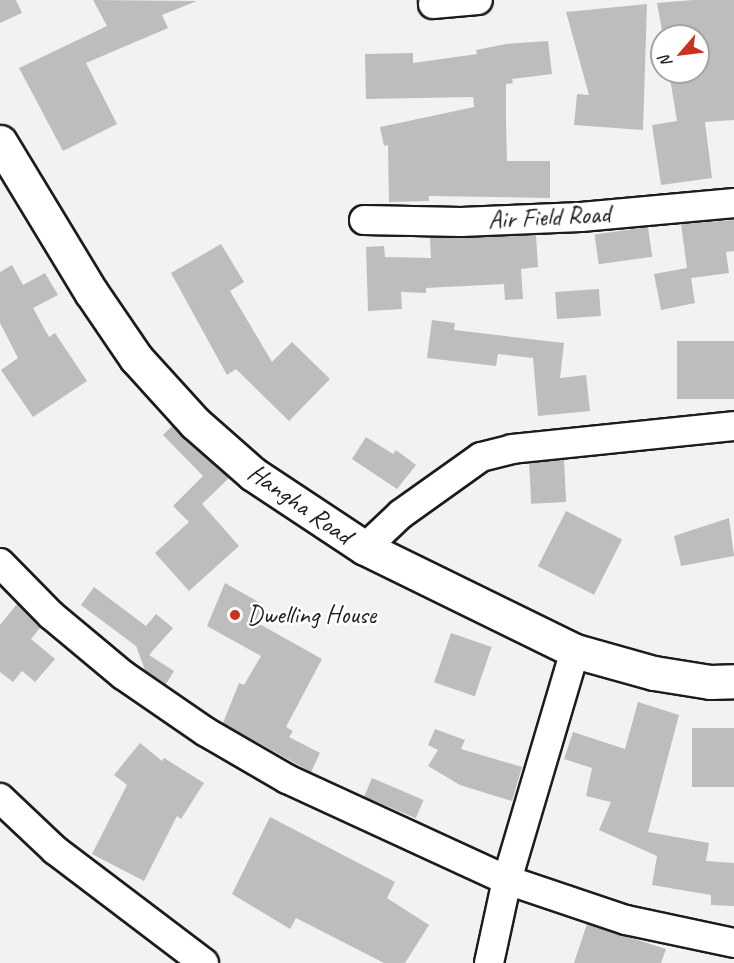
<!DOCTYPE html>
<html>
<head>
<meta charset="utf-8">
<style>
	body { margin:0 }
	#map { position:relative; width:734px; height:963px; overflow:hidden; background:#f2f2f2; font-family:Caveat,sans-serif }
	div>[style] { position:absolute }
	.building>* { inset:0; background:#bdbdbd; transform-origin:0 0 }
	.roads { filter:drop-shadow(2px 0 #1c1c1c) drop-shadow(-2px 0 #1c1c1c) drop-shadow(0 2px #1c1c1c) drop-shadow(0 -2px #1c1c1c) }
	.minor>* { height:28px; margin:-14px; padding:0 14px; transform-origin:14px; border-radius:14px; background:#fff }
	.highway>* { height:33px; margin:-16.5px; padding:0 16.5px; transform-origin:16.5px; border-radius:16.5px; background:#fff }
	.dots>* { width:16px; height:16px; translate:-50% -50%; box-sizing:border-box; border:3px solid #fff; border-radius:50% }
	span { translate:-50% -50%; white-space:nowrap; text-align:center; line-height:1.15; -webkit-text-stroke:5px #fff; paint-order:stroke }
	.street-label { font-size:26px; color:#1c1c1c }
	.poi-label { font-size:26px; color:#1c1c1c }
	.left { translate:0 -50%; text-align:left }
	.north { position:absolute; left:650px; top:24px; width:60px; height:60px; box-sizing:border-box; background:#fff; border:2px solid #a4a4a4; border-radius:50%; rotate:242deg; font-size:16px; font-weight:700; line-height:24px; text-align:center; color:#1c1c1c }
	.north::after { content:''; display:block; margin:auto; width:21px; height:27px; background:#c8321e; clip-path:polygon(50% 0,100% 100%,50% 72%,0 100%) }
</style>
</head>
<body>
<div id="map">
	<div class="building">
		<div style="clip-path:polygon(0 0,16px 0,22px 13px,0 23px)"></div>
		<div style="clip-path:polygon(93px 0,197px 1px,162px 15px,168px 28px,86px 63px,117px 124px,63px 151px,19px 68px,107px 26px)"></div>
		<div style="clip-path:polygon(693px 0,734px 0,734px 120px,705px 122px,712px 178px,661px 185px,652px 125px,677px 121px,669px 72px,698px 72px,698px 36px,663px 36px,657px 3px)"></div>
		<div style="clip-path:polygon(647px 4px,643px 130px,574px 125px,577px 94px,589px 95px,566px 12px)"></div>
		<div style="clip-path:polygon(548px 41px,552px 74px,512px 79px,513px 83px,506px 84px,506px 123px,507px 161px,550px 161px,550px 198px,429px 196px,429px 201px,389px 202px,388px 145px,384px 146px,380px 127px,474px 107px,473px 97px,366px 99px,365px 54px,413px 53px,413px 63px,477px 54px,476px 50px,506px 44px)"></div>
		<div style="clip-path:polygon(734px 220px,734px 251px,726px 252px,729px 273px,691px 278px,695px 303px,661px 310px,654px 274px,687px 268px,681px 224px)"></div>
		<div style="left:648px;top:227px;width:30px;height:54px;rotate:82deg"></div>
		<div style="clip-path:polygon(536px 235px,538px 267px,521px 269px,523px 299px,505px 300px,504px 284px,426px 288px,426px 293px,401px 292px,402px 309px,368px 311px,366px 247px,384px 246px,385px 257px,431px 258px,430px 238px)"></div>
		<div style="clip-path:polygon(221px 244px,244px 282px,230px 291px,272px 362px,292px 342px,330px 379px,289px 421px,236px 369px,227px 375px,171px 273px)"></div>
		<div style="clip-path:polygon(12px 265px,23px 285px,45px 273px,58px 295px,33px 308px,49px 337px,55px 333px,87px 381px,33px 417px,1px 370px,18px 358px,0 323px,0 272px)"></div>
		<div style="left:599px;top:289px;width:27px;height:44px;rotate:86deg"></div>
		<div style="clip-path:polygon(432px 320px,455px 323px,454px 330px,564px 343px,560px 378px,586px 375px,590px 411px,538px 416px,533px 358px,498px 354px,496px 366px,427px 358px)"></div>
		<div style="left:734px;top:341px;width:58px;height:57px;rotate:90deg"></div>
		<div style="clip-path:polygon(172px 426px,229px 478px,202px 504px,239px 546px,189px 591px,155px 553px,189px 522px,173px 506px,203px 476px,163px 435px)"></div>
		<div style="clip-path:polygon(366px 437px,393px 454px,396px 450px,416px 465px,397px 489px,352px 459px)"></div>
		<div style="left:564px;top:460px;width:42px;height:35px;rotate:87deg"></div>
		<div style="left:566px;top:511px;width:63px;height:62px;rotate:27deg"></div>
		<div style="clip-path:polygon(729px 518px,734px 556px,681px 566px,674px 536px)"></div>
		<div style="clip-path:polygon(225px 583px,262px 604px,256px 622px,322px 659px,286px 727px,293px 731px,289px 737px,320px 753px,311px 772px,223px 723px,239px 683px,244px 685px,261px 656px,207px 626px)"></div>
		<div style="clip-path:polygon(94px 587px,146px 626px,156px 614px,173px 628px,149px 655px,174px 671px,166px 684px,145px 670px,136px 646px,81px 605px)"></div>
		<div style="clip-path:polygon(17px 604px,40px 628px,31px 639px,55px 659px,35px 682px,22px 671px,13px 682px,0 672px,0 625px)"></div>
		<div style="left:451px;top:633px;width:43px;height:52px;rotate:19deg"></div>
		<div style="clip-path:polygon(638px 702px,679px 715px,648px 832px,709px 843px,706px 861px,734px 863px,734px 906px,711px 905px,711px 895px,652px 885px,657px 856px,599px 830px,611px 802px,586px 796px,592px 768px,564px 759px,573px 732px,625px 749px)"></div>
		<div style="left:692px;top:728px;width:42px;height:59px"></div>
		<div style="clip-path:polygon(435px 729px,465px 740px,461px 749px,522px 767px,512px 801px,460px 785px,428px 766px,438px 750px,428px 745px)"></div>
		<div style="clip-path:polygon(140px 743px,162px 761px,164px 758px,204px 783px,181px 819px,177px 816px,144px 881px,92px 854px,127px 785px,114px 775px)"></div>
		<div style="left:372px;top:778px;width:56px;height:20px;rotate:23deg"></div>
		<div style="clip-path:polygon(270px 817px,395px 882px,387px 898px,429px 925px,405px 963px,384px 963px,296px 918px,290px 929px,232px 894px)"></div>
		<div style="clip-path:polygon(587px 924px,666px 949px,661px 963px,574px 963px)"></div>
	</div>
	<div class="roads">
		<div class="minor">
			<div style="left:433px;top:4px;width:45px;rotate:-5.1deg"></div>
			<div style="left:364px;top:220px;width:97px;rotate:1.2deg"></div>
			<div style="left:461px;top:222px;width:120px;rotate:-2.4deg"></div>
			<div style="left:581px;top:217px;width:154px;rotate:-5.2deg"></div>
			<div style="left:365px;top:548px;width:50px;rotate:-43.4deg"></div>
			<div style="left:401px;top:514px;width:98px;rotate:-35.5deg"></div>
			<div style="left:481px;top:457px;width:32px;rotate:-14deg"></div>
			<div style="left:512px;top:449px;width:223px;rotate:-5.9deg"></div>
			<div style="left:0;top:563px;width:73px;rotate:45.6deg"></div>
			<div style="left:51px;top:615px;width:94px;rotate:39.8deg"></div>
			<div style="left:123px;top:675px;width:101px;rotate:34.5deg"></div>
			<div style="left:206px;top:732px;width:94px;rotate:30.1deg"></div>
			<div style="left:287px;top:779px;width:242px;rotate:24.7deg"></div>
			<div style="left:507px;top:880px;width:126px;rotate:18.6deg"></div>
			<div style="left:626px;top:920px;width:110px;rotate:12deg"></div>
			<div style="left:0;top:798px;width:76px;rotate:43.4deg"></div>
			<div style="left:55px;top:850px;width:187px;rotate:37.2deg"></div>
			<div style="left:489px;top:963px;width:85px;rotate:-77.8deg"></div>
			<div style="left:507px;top:880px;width:239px;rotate:-73.5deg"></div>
		</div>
		<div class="highway">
			<div style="left:0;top:142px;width:175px;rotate:58.8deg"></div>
			<div style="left:91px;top:292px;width:80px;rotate:55.7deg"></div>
			<div style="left:136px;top:358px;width:88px;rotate:47.8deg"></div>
			<div style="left:195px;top:423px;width:77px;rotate:41.3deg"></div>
			<div style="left:253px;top:474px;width:134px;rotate:33.5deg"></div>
			<div style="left:365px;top:548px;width:234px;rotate:26.1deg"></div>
			<div style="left:575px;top:651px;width:82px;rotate:15.6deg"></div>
			<div style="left:654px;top:673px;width:57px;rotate:9.1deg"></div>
			<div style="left:710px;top:682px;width:24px;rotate:-2deg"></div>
		</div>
	</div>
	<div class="dots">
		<div style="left:235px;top:615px;background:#c8321e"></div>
	</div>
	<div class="street-label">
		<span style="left:549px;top:217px;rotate:-3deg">Air Field Road</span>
		<span style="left:300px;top:504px;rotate:35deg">Hangha Road</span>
	</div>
	<div class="poi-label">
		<span class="left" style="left:247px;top:615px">Dwelling House</span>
	</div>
	<div class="north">N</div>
</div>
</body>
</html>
